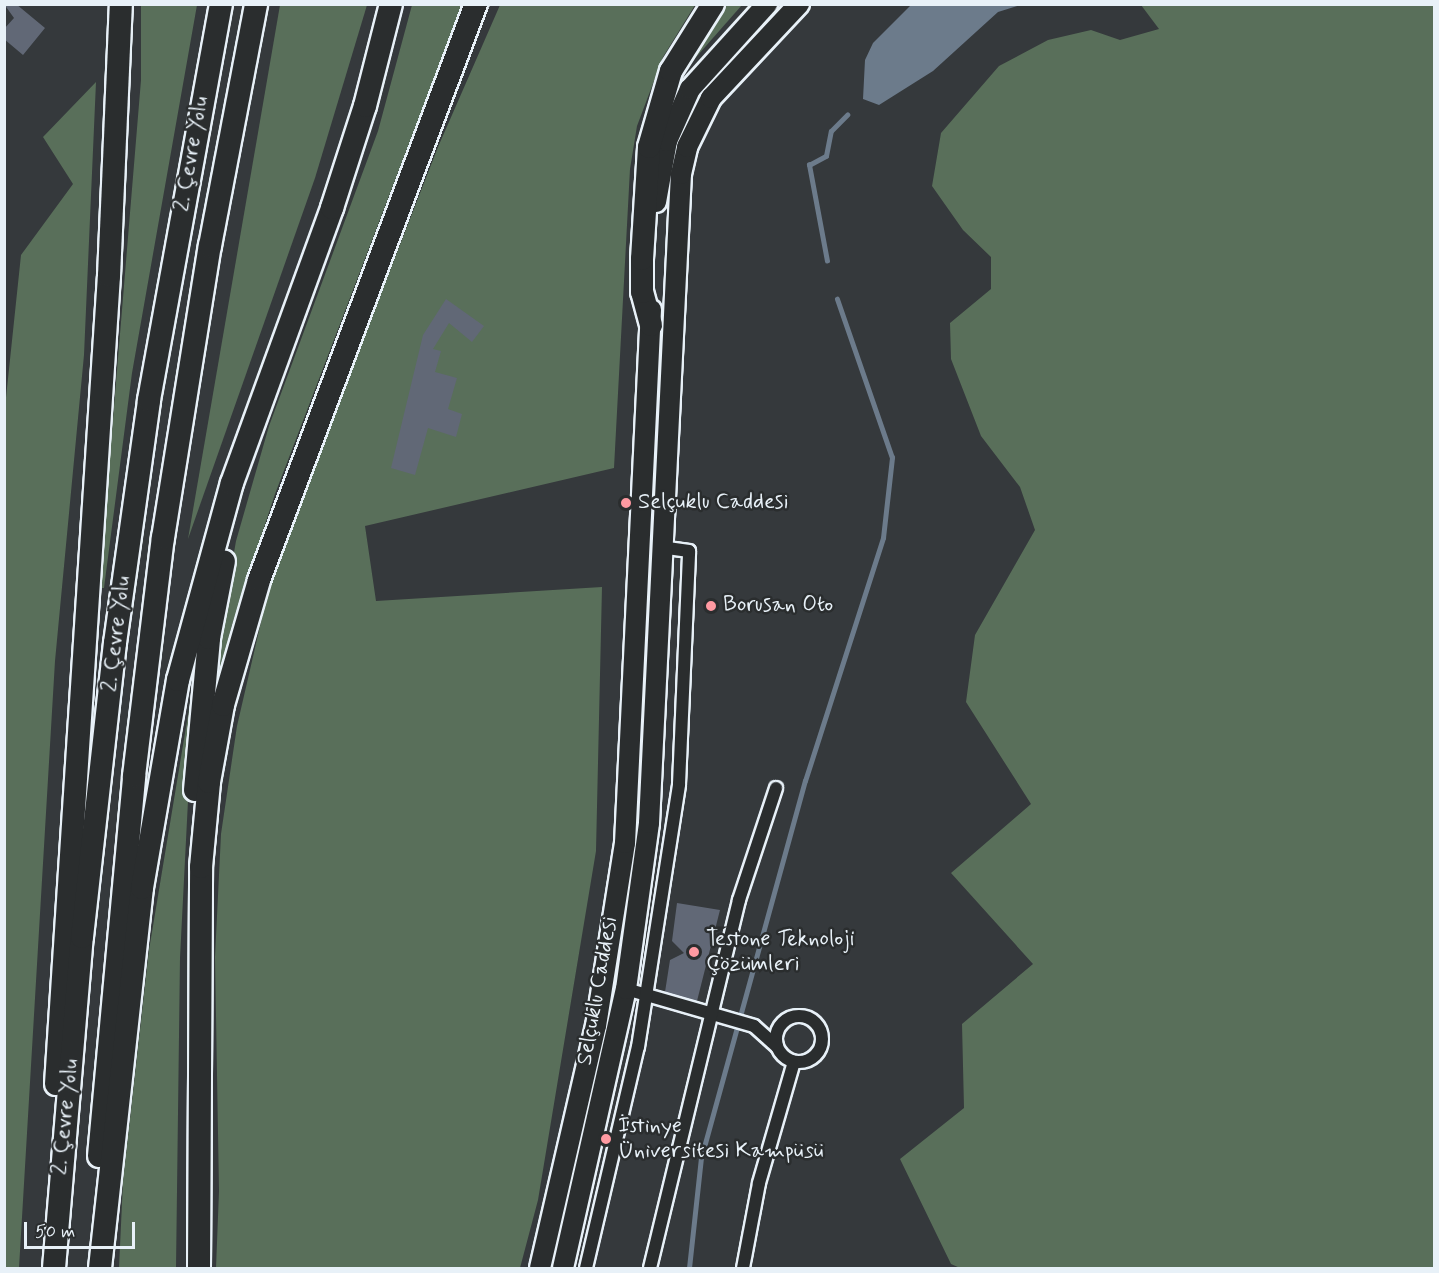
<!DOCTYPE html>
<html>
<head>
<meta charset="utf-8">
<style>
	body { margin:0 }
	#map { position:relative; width:1439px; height:1273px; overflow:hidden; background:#35393c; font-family:Mynerve,sans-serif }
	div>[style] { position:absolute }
	.green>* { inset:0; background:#596f5a }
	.water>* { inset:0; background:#6c7b8b }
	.stream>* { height:4.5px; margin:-2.25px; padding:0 2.25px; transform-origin:2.25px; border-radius:2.25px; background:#6c7b8b }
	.building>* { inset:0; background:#616876 }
	.roads { filter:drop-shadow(2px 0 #e8f1f8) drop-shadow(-2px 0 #e8f1f8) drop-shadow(0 2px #e8f1f8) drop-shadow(0 -2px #e8f1f8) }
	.street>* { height:12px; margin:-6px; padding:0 6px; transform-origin:6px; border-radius:6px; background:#2a2d2e }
	.street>.ring { margin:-6px; padding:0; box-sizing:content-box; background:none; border:12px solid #2a2d2e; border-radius:50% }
	.primary>* { height:20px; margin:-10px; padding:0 10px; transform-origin:10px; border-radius:10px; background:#2a2d2e }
	.highway>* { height:22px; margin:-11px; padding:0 11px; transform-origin:11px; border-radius:11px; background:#2a2d2e }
	.dots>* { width:16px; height:16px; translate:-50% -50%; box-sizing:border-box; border:3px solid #2a2d2e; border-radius:50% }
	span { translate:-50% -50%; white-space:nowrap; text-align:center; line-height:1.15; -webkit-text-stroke:5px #2a2d2e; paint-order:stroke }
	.street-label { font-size:22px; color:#e8f1f8 }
	.poi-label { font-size:22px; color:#e8f1f8 }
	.left { translate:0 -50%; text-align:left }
	.frame { position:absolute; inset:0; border:6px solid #e8f1f8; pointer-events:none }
	.scale { position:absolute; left:24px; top:1222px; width:111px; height:27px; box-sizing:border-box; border:3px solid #e8f1f8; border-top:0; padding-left:8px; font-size:18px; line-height:21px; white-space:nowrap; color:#e8f1f8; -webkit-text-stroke:4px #2a2d2e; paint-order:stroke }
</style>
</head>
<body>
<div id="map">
	<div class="green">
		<div style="clip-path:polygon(141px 5px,197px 5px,132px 373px,104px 588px,99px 588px,141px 80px)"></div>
		<div style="clip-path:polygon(280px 5px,367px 5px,315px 178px,188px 539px)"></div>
		<div style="clip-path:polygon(412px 5px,462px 5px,275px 494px,231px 628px,218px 685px,211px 684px,236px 541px,269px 426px,378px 131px)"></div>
		<div style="clip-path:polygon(500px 5px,695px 5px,663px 57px,637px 126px,630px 169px,614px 468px,365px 526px,376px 601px,602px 587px,596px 851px,538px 1200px,520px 1268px,216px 1268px,219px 1191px,215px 957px,221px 834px,237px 726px,270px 583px,302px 496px,438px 147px)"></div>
		<div style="clip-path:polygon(722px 5px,742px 5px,676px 80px)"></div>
		<div style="clip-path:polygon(1141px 5px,1434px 5px,1434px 1268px,960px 1268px,951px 1264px,900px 1159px,964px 1108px,962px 1024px,1033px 964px,951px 873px,1031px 804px,966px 702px,975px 635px,1035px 530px,1020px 487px,981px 436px,951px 359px,950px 323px,991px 289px,991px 257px,963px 230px,932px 186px,941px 133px,999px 66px,1048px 40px,1091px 30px,1120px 40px,1159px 29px)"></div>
		<div style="clip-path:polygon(96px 82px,84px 355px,55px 661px,19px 1268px,5px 1268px,5px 407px,21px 255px,73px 184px,43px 137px)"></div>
		<div style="clip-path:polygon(190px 703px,193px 703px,180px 958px,176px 1268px,119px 1268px,123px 1181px,149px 950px)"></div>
	</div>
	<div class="water">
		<div style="clip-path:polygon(911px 5px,911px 4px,1020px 5px,998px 12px,933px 71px,879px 105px,863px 99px,865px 60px,873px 43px)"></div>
	</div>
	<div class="stream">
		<div style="left:827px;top:261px;width:98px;rotate:-100.6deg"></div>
		<div style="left:809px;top:165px;width:19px;rotate:-28deg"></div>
		<div style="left:826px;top:156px;width:25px;rotate:-79deg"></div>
		<div style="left:831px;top:131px;width:23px;rotate:-45deg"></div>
		<div style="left:689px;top:1268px;width:111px;rotate:-83.8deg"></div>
		<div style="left:701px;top:1158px;width:391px;rotate:-74.6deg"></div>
		<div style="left:805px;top:781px;width:255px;rotate:-72.2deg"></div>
		<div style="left:883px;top:538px;width:81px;rotate:-83.6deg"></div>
		<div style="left:892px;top:458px;width:168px;rotate:-109.1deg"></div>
	</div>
	<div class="building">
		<div style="clip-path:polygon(4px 4px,16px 4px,45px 28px,23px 55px,4px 39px,4px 29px,14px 18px)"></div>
		<div style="clip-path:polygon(446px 299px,484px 326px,472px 342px,449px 323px,433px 349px,441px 351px,435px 372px,457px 378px,448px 409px,462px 414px,456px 437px,428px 428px,415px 475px,391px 468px,423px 335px)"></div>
		<div style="clip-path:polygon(677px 903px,720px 910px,697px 1001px,665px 992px,670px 960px,684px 953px,672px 941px)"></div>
	</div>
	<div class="roads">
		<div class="street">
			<div style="left:626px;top:989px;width:133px;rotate:16.1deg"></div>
			<div style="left:754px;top:1026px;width:31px;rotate:42deg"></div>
			<div class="ring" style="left:776px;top:1016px;width:34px;height:34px"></div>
			<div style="left:586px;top:1268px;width:227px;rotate:-76.8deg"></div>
			<div style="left:638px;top:1047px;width:266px;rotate:-81.1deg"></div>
			<div style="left:679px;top:784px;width:233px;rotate:-87.5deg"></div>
			<div style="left:689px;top:551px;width:29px;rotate:-172deg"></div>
			<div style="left:650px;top:1268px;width:379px;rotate:-76.4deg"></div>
			<div style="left:739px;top:900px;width:118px;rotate:-71.7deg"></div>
			<div style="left:743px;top:1268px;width:86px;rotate:-79.3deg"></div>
			<div style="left:759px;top:1183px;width:126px;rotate:-73.9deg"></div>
		</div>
		<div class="primary">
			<div style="left:656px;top:202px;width:62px;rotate:-79.8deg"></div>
			<div style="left:667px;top:141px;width:57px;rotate:-66.1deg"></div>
			<div style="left:690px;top:89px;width:115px;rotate:-47.8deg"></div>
			<div style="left:540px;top:1268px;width:248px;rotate:-77deg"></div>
			<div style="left:596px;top:1026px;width:185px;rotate:-81deg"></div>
			<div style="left:625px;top:843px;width:534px;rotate:-87.21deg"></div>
			<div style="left:563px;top:1268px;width:286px;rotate:-77.3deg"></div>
			<div style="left:626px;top:989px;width:168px;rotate:-82.1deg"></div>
			<div style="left:649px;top:823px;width:650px;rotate:-87.18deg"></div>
			<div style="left:681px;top:174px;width:28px;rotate:-77deg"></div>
			<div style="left:687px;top:147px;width:55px;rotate:-63.9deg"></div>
			<div style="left:711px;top:98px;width:129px;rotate:-46.9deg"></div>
		</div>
		<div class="highway">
			<div style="left:651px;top:325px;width:34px;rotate:-105deg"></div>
			<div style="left:642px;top:292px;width:33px;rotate:-90deg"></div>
			<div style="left:642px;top:259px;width:112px;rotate:-86.4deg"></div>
			<div style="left:649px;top:147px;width:79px;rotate:-73.9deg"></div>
			<div style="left:671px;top:71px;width:79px;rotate:-57.9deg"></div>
			<div style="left:195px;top:790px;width:153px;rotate:-84.7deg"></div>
			<div style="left:209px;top:638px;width:78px;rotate:-79deg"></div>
			<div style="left:56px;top:1084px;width:810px;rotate:-86.25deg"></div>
			<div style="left:109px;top:276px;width:272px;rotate:-87.5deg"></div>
			<div style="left:99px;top:1156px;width:382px;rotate:-84.7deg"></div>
			<div style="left:134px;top:776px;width:240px;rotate:-83.1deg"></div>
			<div style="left:163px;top:538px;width:296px;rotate:-80.9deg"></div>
			<div style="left:210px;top:246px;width:246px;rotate:-79.2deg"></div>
			<div style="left:54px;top:1268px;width:332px;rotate:-85.2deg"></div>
			<div style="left:82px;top:937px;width:296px;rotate:-83.6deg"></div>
			<div style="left:115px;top:643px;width:245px;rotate:-82deg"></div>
			<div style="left:149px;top:400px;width:402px;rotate:-79.7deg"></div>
			<div style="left:100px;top:1268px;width:382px;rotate:-83.7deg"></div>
			<div style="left:142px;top:888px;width:211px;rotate:-80.2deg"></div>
			<div style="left:178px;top:680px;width:204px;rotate:-74.7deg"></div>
			<div style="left:232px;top:483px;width:293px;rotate:-70deg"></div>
			<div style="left:332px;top:208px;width:107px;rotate:-72.1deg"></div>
			<div style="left:365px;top:106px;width:105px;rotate:-75.7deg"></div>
			<div style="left:199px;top:1268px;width:401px;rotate:-89.7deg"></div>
			<div style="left:201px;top:867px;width:85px;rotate:-84.6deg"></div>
			<div style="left:209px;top:782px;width:78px;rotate:-79.7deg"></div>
			<div style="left:223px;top:705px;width:130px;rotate:-73.9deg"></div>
			<div style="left:259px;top:580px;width:616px;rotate:-69.36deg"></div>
		</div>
	</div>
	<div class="dots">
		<div style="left:626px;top:503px;background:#ff9aa2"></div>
		<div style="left:711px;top:606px;background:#ff9aa2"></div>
		<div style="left:694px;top:952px;background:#ff9aa2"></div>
		<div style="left:606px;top:1139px;background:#ff9aa2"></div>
	</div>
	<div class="street-label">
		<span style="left:192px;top:154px;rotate:-80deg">2. Çevre Yolu</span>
		<span style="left:117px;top:634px;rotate:-83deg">2. Çevre Yolu</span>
		<span style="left:598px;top:991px;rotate:-80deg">Selçuklu Caddesi</span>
		<span style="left:66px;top:1117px;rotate:-84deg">2. Çevre Yolu</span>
	</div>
	<div class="poi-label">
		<span class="left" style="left:638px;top:503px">Selçuklu Caddesi</span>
		<span class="left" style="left:723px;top:606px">Borusan Oto</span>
		<span class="left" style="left:706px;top:952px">Testone Teknoloji<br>Çözümleri</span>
		<span class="left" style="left:618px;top:1139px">İstinye<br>Üniversitesi Kampüsü</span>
	</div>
	<div class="frame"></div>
	<div class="scale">50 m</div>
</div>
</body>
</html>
